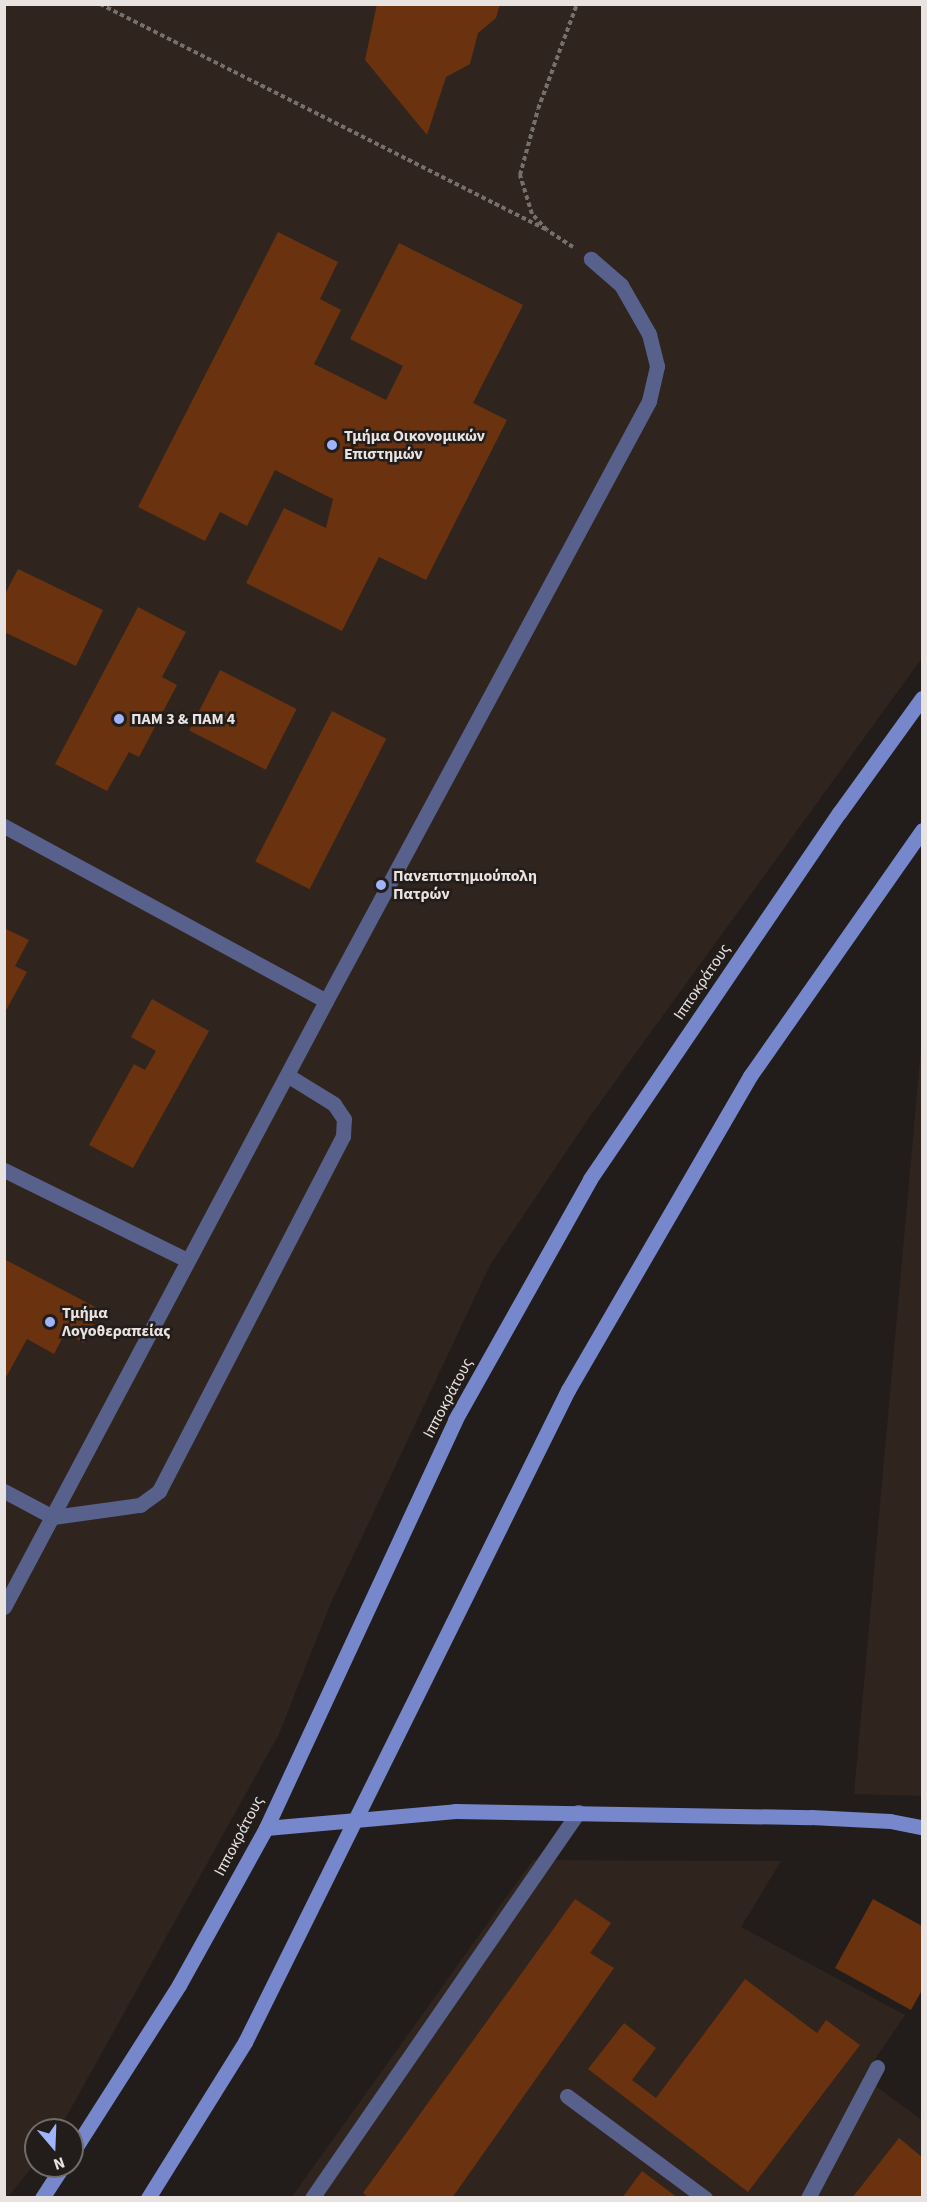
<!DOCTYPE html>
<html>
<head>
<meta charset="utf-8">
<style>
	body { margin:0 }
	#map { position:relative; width:927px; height:2202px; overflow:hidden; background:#221d1a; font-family:"Source Sans 3",sans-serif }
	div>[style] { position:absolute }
	.built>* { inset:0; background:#30241e }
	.building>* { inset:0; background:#6a320e; transform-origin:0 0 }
	.path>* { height:4px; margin-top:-2px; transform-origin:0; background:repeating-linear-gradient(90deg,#75706d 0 4.5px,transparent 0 7.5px) }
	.lane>* { height:15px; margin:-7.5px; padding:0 7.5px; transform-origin:7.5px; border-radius:7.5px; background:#57618b }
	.secondary>* { height:15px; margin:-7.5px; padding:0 7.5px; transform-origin:7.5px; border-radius:7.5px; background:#7787cb }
	.dots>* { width:16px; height:16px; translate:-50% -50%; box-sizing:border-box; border:3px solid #221d1a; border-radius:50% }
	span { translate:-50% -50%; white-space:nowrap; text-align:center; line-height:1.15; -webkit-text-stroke:5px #221d1a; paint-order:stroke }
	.poi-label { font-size:16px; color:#e8e3e1; font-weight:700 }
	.left { translate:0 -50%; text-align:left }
	.street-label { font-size:16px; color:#e8e3e1 }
	.frame { position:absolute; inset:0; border:6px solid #e8e3e1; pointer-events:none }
	.north { position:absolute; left:24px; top:2118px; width:60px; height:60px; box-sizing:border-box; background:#221d1a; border:2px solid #716c6a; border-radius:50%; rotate:161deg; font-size:16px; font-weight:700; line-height:24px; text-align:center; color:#e8e3e1 }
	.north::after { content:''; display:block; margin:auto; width:21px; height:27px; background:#a0b3fd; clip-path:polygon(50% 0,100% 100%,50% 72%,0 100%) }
</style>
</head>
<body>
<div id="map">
	<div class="built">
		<div style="clip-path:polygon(5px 5px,922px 5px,922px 658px,593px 1112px,490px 1265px,330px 1605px,279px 1734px,59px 2130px,36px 2130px,36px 2162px,8px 2197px,5px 2198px)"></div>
		<div style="clip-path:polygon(922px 1038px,922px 1796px,854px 1794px)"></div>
		<div style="clip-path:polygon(533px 1860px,781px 1861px,741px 1927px,905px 2015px,863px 2077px,922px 2120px,922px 2197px,291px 2198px)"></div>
	</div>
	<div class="building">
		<div style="clip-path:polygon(377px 4px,500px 4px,496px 18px,478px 33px,470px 64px,446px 77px,427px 135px,365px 60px)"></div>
		<div style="clip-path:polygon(278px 232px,338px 262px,320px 299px,341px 310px,314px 364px,386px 400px,403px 366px,350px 339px,399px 243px,523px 305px,473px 403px,507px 420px,426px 580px,379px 557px,342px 631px,246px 583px,284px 508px,326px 528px,333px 499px,275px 470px,247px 526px,220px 512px,205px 541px,138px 507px)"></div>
		<div style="clip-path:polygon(18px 569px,103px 610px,76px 666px,4px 632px,4px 596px)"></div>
		<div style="clip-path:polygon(138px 607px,186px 632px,162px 677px,177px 685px,139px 757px,129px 752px,107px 791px,55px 764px)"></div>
		<div style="left:220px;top:670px;width:86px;height:68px;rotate:27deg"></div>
		<div style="left:332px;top:711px;width:61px;height:169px;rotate:27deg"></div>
		<div style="clip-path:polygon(4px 928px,29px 940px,15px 966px,27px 972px,4px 1014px)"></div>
		<div style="clip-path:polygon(152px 999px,209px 1031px,133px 1168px,89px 1145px,134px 1064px,145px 1070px,156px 1051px,131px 1037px)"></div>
		<div style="clip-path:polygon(4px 1259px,101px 1310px,84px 1343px,65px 1333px,54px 1354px,27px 1339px,4px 1381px)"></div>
		<div style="clip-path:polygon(575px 1899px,611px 1923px,590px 1953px,614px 1968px,452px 2198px,369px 2198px,363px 2193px)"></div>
		<div style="clip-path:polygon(873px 1899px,922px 1926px,922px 1990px,911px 2010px,835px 1968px)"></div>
		<div style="clip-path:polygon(745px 1979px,817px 2033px,826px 2020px,860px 2045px,748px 2192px,588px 2069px,624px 2023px,656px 2048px,632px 2080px,656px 2098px)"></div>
		<div style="clip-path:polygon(899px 2138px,922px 2157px,922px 2198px,852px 2198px)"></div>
		<div style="clip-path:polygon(642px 2171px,678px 2198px,622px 2198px)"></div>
	</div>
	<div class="path">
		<div style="left:100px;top:4px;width:501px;rotate:26.82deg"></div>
		<div style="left:573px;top:247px;width:31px;rotate:-147deg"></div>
		<div style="left:547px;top:230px;width:22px;rotate:-133deg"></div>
		<div style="left:532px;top:214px;width:41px;rotate:-107.1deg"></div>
		<div style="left:520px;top:175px;width:68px;rotate:-74.7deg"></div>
		<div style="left:538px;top:109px;width:112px;rotate:-69.6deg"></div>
	</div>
	<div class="lane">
		<div style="left:4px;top:826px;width:366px;rotate:28.5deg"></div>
		<div style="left:326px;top:1001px;width:686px;rotate:117.98deg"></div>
		<div style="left:326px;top:1001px;width:681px;rotate:-61.7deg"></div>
		<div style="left:649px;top:401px;width:36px;rotate:-77deg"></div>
		<div style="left:657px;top:366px;width:33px;rotate:-104deg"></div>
		<div style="left:649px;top:334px;width:56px;rotate:-119.7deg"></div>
		<div style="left:621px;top:285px;width:40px;rotate:-139deg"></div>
		<div style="left:4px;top:1170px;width:204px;rotate:26.2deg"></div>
		<div style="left:4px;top:1491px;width:55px;rotate:28deg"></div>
		<div style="left:53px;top:1517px;width:88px;rotate:-7.9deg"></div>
		<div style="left:140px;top:1505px;width:24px;rotate:-36deg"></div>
		<div style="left:159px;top:1491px;width:400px;rotate:-62.6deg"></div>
		<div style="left:343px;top:1136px;width:17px;rotate:-87deg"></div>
		<div style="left:344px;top:1119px;width:18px;rotate:-124deg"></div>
		<div style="left:334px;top:1104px;width:55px;rotate:-148.3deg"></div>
		<div style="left:567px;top:2096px;width:172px;rotate:36.5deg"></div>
		<div style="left:312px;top:2198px;width:469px;rotate:-55.4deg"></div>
		<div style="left:808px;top:2198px;width:148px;rotate:-62.2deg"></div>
	</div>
	<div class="secondary">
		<div style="left:266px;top:1828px;width:190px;rotate:-5.1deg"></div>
		<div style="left:455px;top:1811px;width:356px;rotate:1deg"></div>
		<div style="left:811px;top:1817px;width:79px;rotate:2.9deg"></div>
		<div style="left:890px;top:1821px;width:33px;rotate:11deg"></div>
		<div style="left:72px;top:2153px;width:199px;rotate:-57.5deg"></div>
		<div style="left:179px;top:1985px;width:179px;rotate:-61deg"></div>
		<div style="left:266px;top:1828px;width:450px;rotate:-65.1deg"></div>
		<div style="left:455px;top:1420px;width:276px;rotate:-60.7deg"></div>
		<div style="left:590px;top:1179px;width:443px;rotate:-55.8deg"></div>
		<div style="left:839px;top:813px;width:142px;rotate:-54.2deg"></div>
		<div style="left:42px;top:2198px;width:38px;rotate:-57deg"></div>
		<div style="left:148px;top:2198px;width:184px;rotate:-58.1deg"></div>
		<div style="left:245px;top:2042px;width:728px;rotate:-63.65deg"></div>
		<div style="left:568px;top:1390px;width:363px;rotate:-59.9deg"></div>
		<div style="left:750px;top:1076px;width:300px;rotate:-55deg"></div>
	</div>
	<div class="dots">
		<div style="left:332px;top:445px;background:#a0b3fd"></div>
		<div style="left:119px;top:719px;background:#a0b3fd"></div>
		<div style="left:381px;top:885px;background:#a0b3fd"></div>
		<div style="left:50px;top:1322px;background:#a0b3fd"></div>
	</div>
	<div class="poi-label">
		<span class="left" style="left:344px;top:445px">Τμήμα Οικονομικών<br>Επιστημών</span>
		<span class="left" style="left:131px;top:719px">ΠΑΜ 3 &amp; ΠΑΜ 4</span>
		<span class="left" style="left:393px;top:885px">Πανεπιστημιούπολη<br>Πατρών</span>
		<span class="left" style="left:62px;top:1322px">Τμήμα<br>Λογοθεραπείας</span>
	</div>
	<div class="street-label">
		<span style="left:702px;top:982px;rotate:-56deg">Ιπποκράτους</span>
		<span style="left:448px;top:1398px;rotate:-62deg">Ιπποκράτους</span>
		<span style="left:239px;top:1836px;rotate:-62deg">Ιπποκράτους</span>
	</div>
	<div class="frame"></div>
	<div class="north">N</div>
</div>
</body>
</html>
